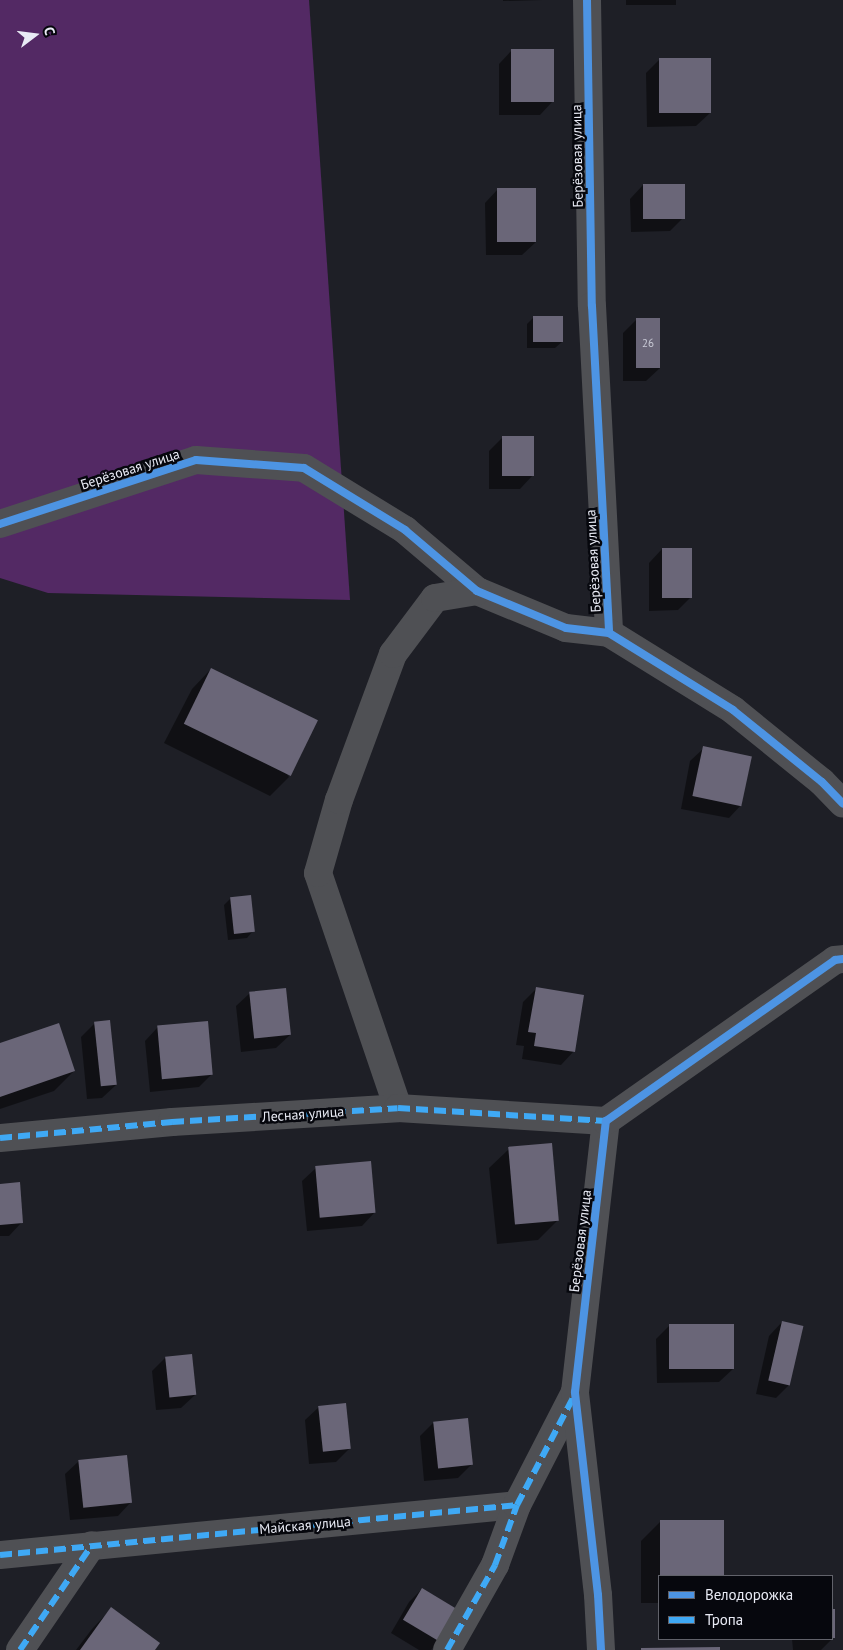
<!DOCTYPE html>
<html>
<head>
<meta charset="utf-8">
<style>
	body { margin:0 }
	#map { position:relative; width:843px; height:1650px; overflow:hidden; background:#1e1f26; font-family:"PT Sans",sans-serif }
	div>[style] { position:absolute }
	.forest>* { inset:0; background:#532964 }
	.shadow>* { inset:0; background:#0007; transform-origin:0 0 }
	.building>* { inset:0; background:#6a6678; transform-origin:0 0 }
	.minor>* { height:28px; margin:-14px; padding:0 14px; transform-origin:14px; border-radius:14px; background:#4f5054 }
	.quiet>* { height:6px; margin-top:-3px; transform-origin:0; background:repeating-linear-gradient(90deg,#3fa9f5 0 12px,transparent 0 18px) }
	.cycleway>* { height:8px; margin:-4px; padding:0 4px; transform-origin:4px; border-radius:4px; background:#4d94e3 }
	span { translate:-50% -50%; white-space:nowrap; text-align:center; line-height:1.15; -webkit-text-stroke:5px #06070d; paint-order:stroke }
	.number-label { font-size:11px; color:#c9cad6 }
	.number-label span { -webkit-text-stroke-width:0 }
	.street-label { font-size:14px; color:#e9ebf5 }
	.legend { position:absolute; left:658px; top:1575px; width:175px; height:65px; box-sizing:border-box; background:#06070d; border:1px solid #61626a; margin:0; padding:6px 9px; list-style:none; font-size:15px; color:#e9ebf5 }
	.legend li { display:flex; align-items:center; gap:10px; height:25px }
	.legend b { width:25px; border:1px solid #61626a }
	.north { position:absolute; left:10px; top:10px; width:50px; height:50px; -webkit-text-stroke:4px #06070d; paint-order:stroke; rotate:75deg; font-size:14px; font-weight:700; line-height:20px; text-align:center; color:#e9ebf5 }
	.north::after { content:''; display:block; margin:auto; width:18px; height:22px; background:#e9ebf5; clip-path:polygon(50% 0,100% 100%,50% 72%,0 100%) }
</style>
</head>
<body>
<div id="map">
	<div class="forest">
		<div style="clip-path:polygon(0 0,309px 0,350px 600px,48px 593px,0 578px)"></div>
	</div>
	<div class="shadow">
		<div style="clip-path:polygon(503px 0,543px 0,503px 1px)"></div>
		<div style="left:626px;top:0;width:50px;height:5px"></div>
		<div style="clip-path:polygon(512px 50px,553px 101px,540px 115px,499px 115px,499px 64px)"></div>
		<div style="clip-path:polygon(659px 60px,710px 113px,696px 126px,647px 127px,646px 73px)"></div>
		<div style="clip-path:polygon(643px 185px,683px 218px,670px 231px,631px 232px,630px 199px)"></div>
		<div style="clip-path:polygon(498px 189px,536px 242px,522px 255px,486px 255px,485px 203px)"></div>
		<div style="clip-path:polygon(533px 318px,562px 342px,555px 348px,527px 348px,527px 324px)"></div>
		<div style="clip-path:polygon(636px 320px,660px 368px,646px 381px,623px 381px,623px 333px)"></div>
		<div style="clip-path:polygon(502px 438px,533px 475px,520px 489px,489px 489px,489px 451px)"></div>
		<div style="clip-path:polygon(662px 549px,691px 597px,678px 610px,649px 611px,649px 563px)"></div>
		<div style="clip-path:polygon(211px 669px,289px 777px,270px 796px,164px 743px,192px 689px)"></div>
		<div style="clip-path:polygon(704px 748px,742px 804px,729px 818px,681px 809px,690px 761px)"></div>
		<div style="clip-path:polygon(231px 898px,253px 931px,247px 938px,228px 940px,224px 905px)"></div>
		<div style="clip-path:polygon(536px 989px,574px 1051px,561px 1065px,522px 1059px,524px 1046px,516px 1045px,523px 1002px)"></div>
		<div style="clip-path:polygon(250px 993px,290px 1035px,276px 1048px,241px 1052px,236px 1006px)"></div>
		<div style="clip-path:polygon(94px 1024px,116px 1085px,102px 1098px,87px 1099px,81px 1037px)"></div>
		<div style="clip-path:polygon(158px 1027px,212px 1074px,199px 1087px,150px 1092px,145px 1041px)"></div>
		<div style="clip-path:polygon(0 1044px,74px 1071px,54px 1091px,0 1109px)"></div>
		<div style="clip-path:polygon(509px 1149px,558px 1220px,538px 1240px,497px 1244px,489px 1168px)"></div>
		<div style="clip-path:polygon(316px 1168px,375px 1212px,362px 1226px,307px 1231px,302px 1181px)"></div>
		<div style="clip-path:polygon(0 1185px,22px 1222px,9px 1236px,0 1236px)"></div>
		<div style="clip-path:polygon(782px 1322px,789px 1385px,776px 1398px,756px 1394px,769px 1336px)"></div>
		<div style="clip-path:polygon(669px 1326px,733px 1369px,719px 1382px,657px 1383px,656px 1339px)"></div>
		<div style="clip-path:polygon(165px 1358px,195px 1395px,181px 1408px,156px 1410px,152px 1371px)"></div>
		<div style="clip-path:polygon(319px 1407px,349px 1449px,336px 1462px,309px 1464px,305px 1420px)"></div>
		<div style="clip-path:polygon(433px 1423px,472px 1464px,458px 1478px,424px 1481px,420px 1436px)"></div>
		<div style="clip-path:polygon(79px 1461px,131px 1502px,118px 1516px,70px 1520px,65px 1474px)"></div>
		<div style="clip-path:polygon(722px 1521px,723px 1576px,659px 1576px,659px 1603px,641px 1603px,641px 1541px,660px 1522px)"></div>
		<div style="clip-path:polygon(422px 1589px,439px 1641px,431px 1650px,419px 1650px,391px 1633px,409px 1602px)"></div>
		<div style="clip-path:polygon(111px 1609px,153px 1650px,76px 1650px,92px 1629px)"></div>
		<div style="clip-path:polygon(832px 1610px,834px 1610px,834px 1637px,821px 1650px,793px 1650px,792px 1639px,832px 1639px)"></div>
	</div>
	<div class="building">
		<div style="left:511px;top:49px;width:43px;height:53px"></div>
		<div style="left:711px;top:58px;width:55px;height:52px;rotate:90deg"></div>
		<div style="left:643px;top:184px;width:42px;height:35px"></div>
		<div style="left:497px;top:188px;width:39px;height:54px"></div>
		<div style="left:563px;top:316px;width:26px;height:30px;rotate:90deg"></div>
		<div style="left:636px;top:318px;width:24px;height:50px"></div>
		<div style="left:502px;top:436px;width:32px;height:40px"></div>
		<div style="left:662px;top:548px;width:30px;height:50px"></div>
		<div style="left:211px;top:668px;width:119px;height:62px;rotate:26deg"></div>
		<div style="left:703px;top:746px;width:50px;height:51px;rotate:12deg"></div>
		<div style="left:251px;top:895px;width:37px;height:21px;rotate:84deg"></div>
		<div style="clip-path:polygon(536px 987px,584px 995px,575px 1052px,534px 1046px,536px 1033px,528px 1032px)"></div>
		<div style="left:286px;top:988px;width:47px;height:37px;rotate:84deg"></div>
		<div style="left:110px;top:1020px;width:65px;height:16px;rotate:84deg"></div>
		<div style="left:208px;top:1021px;width:54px;height:51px;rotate:85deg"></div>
		<div style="clip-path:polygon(59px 1023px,75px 1071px,0 1097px,0 1043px)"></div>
		<div style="left:552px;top:1143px;width:78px;height:44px;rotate:85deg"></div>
		<div style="left:371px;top:1161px;width:52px;height:56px;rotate:85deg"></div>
		<div style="clip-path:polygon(20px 1182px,23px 1223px,0 1225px,0 1184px)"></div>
		<div style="left:782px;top:1321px;width:22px;height:61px;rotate:13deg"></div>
		<div style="left:734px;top:1324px;width:45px;height:65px;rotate:90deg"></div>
		<div style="left:192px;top:1354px;width:41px;height:27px;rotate:84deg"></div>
		<div style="left:346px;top:1403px;width:46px;height:28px;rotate:84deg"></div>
		<div style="left:468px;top:1418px;width:47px;height:35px;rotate:84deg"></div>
		<div style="left:127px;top:1455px;width:48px;height:49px;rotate:84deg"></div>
		<div style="left:660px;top:1520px;width:64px;height:56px"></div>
		<div style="left:422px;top:1588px;width:43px;height:37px;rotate:31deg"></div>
		<div style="clip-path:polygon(111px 1607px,160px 1643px,155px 1650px,80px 1650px)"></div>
		<div style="left:832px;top:1609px;width:3px;height:29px"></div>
		<div style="clip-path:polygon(720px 1647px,720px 1650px,641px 1650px,641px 1648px)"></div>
	</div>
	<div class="minor">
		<div style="left:587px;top:0;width:306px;rotate:89.1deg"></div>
		<div style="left:592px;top:306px;width:327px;rotate:87deg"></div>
		<div style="left:0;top:524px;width:206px;rotate:-18.1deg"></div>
		<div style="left:196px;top:460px;width:108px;rotate:4.2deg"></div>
		<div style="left:304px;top:468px;width:119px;rotate:31.5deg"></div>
		<div style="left:405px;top:530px;width:94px;rotate:40.3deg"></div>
		<div style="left:477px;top:591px;width:96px;rotate:22.6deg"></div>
		<div style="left:566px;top:628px;width:43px;rotate:6.6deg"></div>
		<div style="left:609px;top:633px;width:146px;rotate:31.8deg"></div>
		<div style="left:733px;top:710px;width:114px;rotate:39deg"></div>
		<div style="left:822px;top:782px;width:30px;rotate:46deg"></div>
		<div style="left:398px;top:1108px;width:248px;rotate:-108.8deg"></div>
		<div style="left:318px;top:873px;width:76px;rotate:-74deg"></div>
		<div style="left:339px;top:800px;width:156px;rotate:-69.7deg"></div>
		<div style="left:393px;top:654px;width:70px;rotate:-53.1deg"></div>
		<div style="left:435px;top:598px;width:43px;rotate:-9.5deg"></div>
		<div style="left:0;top:1138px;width:173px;rotate:-5.3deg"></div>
		<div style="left:172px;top:1122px;width:226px;rotate:-3.5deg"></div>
		<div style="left:398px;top:1108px;width:208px;rotate:3.6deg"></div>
		<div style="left:0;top:1555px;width:519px;rotate:-5.52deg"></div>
		<div style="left:20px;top:1650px;width:127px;rotate:-55.6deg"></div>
		<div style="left:447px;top:1650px;width:98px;rotate:-60.5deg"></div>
		<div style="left:495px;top:1565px;width:64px;rotate:-69.9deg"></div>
		<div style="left:517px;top:1505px;width:127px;rotate:-62.8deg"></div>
		<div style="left:601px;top:1650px;width:55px;rotate:-93.1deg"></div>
		<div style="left:598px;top:1595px;width:204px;rotate:-96.5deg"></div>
		<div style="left:575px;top:1392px;width:273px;rotate:-83.5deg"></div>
		<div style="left:606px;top:1121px;width:280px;rotate:-35.1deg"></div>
		<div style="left:835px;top:960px;width:8px;rotate:-7deg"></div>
	</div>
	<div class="quiet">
		<div style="left:0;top:1138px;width:173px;rotate:-5.3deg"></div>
		<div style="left:172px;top:1122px;width:226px;rotate:-3.5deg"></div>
		<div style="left:398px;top:1108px;width:208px;rotate:3.6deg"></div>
		<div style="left:0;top:1555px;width:519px;rotate:-5.52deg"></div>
		<div style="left:20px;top:1650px;width:127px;rotate:-55.6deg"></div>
		<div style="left:447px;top:1650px;width:98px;rotate:-60.5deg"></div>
		<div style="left:495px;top:1565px;width:64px;rotate:-69.9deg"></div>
		<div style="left:517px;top:1505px;width:123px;rotate:-62.4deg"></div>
	</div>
	<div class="cycleway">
		<div style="left:587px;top:0;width:306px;rotate:89.1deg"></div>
		<div style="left:592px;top:306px;width:327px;rotate:87deg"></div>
		<div style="left:0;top:524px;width:206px;rotate:-18.1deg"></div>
		<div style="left:196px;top:460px;width:108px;rotate:4.2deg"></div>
		<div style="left:304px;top:468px;width:119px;rotate:31.5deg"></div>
		<div style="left:405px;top:530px;width:94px;rotate:40.3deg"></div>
		<div style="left:477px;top:591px;width:96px;rotate:22.6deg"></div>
		<div style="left:566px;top:628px;width:43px;rotate:6.6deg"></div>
		<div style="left:609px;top:633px;width:146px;rotate:31.8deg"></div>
		<div style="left:733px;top:710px;width:114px;rotate:39deg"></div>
		<div style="left:822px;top:782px;width:30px;rotate:46deg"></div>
		<div style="left:601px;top:1650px;width:55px;rotate:-93.1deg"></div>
		<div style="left:598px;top:1595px;width:204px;rotate:-96.5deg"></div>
		<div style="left:575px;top:1392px;width:273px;rotate:-83.5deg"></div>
		<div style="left:606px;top:1121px;width:280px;rotate:-35.1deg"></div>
		<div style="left:835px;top:960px;width:8px;rotate:-7deg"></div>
	</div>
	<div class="number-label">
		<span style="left:648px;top:343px">26</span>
	</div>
	<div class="street-label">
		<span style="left:577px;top:156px;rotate:-91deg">Берёзовая улица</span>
		<span style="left:130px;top:469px;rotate:-18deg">Берёзовая улица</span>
		<span style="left:593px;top:561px;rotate:-93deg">Берёзовая улица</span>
		<span style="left:303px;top:1114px;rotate:-4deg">Лесная улица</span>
		<span style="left:580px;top:1241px;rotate:-83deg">Берёзовая улица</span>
		<span style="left:305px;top:1525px;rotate:-5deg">Майская улица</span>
	</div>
	<ul class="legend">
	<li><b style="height:6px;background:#4d94e3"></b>Велодорожка</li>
	<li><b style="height:6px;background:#3fa9f5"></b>Тропа</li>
	</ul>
	<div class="north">С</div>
</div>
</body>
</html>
